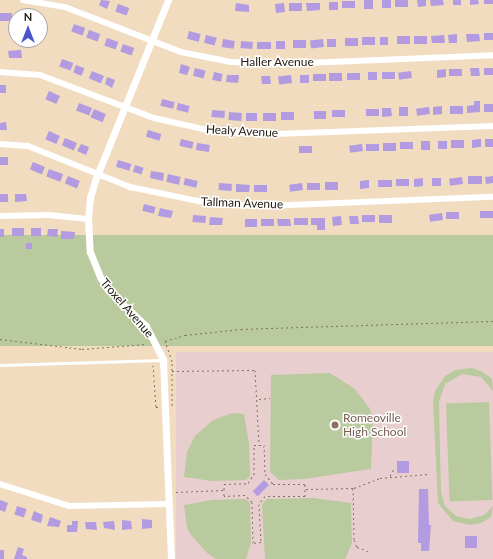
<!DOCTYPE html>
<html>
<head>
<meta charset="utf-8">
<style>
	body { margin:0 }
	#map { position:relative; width:493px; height:559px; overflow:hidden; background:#f1dcbf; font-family:Lato,sans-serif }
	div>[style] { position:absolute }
	.education>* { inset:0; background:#e9cecf; transform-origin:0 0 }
	.green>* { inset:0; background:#b9ca9f; transform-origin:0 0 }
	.building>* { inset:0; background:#b29be0; transform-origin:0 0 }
	.path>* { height:1px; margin-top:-0.5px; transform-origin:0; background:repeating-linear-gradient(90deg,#7f725f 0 2px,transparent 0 5px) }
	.service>* { height:3px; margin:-1.5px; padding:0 1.5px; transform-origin:1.5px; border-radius:1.5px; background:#fff }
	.minor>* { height:6px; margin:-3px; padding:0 3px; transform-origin:3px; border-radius:3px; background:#fff }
	.tertiary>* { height:7px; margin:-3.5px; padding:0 3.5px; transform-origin:3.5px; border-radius:3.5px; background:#fff }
	.dots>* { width:11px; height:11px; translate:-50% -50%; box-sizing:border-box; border:2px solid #fff; border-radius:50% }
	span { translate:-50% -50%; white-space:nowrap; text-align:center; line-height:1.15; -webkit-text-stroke:3px #fff; paint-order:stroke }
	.street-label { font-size:12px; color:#211a0f }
	.education-label { font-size:12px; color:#785e54 }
	.left { translate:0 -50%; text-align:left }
	.north { position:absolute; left:8px; top:8px; width:40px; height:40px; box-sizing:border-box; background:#fff; border:1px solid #a6a39f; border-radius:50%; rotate:0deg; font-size:11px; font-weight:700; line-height:16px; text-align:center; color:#211a0f }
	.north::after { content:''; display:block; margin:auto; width:14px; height:18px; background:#4a56cb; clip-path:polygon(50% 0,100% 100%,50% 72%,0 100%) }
</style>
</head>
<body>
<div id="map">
	<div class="education">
		<div style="left:493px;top:352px;width:207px;height:317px;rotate:90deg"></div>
	</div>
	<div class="green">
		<div style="left:493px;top:235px;width:111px;height:493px;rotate:90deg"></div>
		<div style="clip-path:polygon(472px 368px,483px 372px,492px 379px,493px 391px,481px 377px,462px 374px,445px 384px,439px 402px,441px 492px,445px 506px,456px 516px,470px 519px,484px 515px,493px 506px,491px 517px,481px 523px,470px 525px,453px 521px,438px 503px,433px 402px,435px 391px,445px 376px,455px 370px)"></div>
		<div style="clip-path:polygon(330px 373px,355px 389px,370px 409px,373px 422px,371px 469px,304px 479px,279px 480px,270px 472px,271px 375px)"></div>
		<div style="left:489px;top:402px;width:98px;height:43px;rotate:88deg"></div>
		<div style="clip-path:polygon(232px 413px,244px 414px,249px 443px,250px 476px,246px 480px,212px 481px,184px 477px,187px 452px,195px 436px,213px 420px)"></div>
		<div style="clip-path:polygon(313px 498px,351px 503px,352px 543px,345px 559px,265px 559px,262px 504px,267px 499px)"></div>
		<div style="clip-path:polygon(246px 499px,250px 503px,251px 543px,246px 559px,216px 559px,207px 553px,191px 535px,187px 528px,184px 505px,212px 500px)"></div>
	</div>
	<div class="building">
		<div style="clip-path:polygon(101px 0,110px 1px,107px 9px,99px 5px)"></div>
		<div style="left:373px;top:0;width:9px;height:9px;rotate:90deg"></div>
		<div style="left:382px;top:0;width:9px;height:8px"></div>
		<div style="left:395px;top:0;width:13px;height:7px"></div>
		<div style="clip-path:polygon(417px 0,426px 0,426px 6px,418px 7px)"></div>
		<div style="clip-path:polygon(430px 0,443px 0,444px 5px,431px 6px)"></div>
		<div style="left:453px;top:0;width:8px;height:5px"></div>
		<div style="clip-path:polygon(470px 0,478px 0,479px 4px,470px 5px)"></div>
		<div style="left:484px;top:0;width:9px;height:4px"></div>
		<div style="left:355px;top:1px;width:7px;height:13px;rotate:90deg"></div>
		<div style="left:329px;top:2px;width:9px;height:8px"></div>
		<div style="clip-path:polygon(236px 3px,249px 5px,249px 12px,235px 11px)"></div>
		<div style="left:284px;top:3px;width:9px;height:9px;rotate:84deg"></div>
		<div style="left:302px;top:3px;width:8px;height:13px;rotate:90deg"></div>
		<div style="clip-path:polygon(306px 3px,320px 3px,320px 10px,307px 11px)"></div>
		<div style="left:118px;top:4px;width:12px;height:8px;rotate:20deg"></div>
		<div style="left:12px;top:13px;width:8px;height:12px;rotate:90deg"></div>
		<div style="left:74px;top:24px;width:12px;height:8px;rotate:20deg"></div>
		<div style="left:89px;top:30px;width:12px;height:8px;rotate:20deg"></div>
		<div style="left:189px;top:31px;width:12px;height:8px;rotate:14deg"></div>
		<div style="left:484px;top:33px;width:9px;height:7px"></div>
		<div style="clip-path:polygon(457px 34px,457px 43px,449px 43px,448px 35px)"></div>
		<div style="clip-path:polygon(466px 34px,479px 34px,480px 41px,467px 42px)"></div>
		<div style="left:206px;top:35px;width:11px;height:8px;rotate:15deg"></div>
		<div style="clip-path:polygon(444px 35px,445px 43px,432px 43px,431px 36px)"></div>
		<div style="left:410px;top:36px;width:8px;height:13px;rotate:90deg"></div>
		<div style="left:414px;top:36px;width:13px;height:8px"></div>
		<div style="left:375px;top:37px;width:8px;height:13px;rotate:90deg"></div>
		<div style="left:380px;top:37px;width:8px;height:8px"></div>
		<div style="left:107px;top:38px;width:12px;height:8px;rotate:20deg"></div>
		<div style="left:358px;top:38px;width:8px;height:13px;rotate:90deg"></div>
		<div style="left:223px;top:39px;width:12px;height:8px;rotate:9deg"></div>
		<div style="left:323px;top:39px;width:8px;height:13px;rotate:83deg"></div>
		<div style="left:327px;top:39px;width:9px;height:8px"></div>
		<div style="left:306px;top:40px;width:8px;height:13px;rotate:90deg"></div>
		<div style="left:241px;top:41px;width:12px;height:7px;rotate:5deg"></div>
		<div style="left:276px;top:41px;width:9px;height:8px"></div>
		<div style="left:257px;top:42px;width:14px;height:7px"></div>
		<div style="left:123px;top:44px;width:12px;height:8px;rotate:20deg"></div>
		<div style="clip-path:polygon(21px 50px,22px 58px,9px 58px,8px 51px)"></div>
		<div style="left:62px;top:59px;width:12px;height:8px;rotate:20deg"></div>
		<div style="clip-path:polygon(181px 64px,190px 67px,187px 75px,179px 73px)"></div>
		<div style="left:76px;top:65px;width:9px;height:8px;rotate:21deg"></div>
		<div style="left:195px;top:68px;width:11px;height:8px;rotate:15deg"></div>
		<div style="clip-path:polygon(470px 68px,479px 68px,480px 76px,471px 76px)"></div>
		<div style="left:484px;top:68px;width:9px;height:7px"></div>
		<div style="clip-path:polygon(446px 69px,446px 77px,437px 78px,437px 70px)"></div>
		<div style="left:462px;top:69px;width:7px;height:13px;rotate:90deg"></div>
		<div style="left:92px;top:71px;width:13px;height:8px;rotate:23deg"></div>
		<div style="left:411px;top:71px;width:7px;height:13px;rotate:82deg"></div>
		<div style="left:214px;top:72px;width:9px;height:8px;rotate:13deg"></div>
		<div style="left:368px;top:72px;width:9px;height:8px"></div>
		<div style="left:382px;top:72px;width:13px;height:7px"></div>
		<div style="left:342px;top:73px;width:8px;height:13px;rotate:90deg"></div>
		<div style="left:360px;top:73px;width:7px;height:13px;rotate:90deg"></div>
		<div style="left:326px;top:74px;width:7px;height:13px;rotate:90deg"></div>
		<div style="clip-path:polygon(227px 75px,239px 75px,238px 83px,226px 82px)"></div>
		<div style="left:291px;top:75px;width:8px;height:13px;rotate:83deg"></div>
		<div style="left:300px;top:75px;width:9px;height:8px"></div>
		<div style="clip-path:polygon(261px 76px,270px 76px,271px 84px,262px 84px)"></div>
		<div style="clip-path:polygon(107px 77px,115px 80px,112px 88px,105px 84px)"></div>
		<div style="left:0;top:85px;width:6px;height:8px"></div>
		<div style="left:49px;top:91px;width:12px;height:9px;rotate:24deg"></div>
		<div style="left:162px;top:99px;width:13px;height:7px;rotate:13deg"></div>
		<div style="clip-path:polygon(474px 101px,480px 101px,480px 112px,467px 113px,467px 106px,474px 105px)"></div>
		<div style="left:79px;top:103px;width:14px;height:8px;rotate:21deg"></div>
		<div style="left:178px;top:103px;width:12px;height:7px;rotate:14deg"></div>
		<div style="left:484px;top:104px;width:9px;height:8px"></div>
		<div style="clip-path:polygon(442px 106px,442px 114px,433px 115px,433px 107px)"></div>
		<div style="left:450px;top:106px;width:13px;height:8px"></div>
		<div style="left:408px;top:107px;width:9px;height:9px;rotate:90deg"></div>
		<div style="left:429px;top:107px;width:7px;height:13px;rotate:82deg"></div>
		<div style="clip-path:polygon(382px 108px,391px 108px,392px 116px,382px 117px)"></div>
		<div style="left:94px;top:109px;width:13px;height:9px;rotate:23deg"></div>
		<div style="left:379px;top:109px;width:7px;height:13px;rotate:90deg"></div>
		<div style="left:212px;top:110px;width:13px;height:7px;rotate:4deg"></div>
		<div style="left:345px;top:110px;width:7px;height:13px;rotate:90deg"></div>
		<div style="left:314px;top:111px;width:12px;height:8px"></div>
		<div style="left:229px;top:112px;width:13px;height:8px;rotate:4deg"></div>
		<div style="left:294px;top:112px;width:8px;height:13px;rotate:90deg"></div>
		<div style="left:246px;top:113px;width:11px;height:8px"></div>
		<div style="left:263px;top:113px;width:13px;height:8px"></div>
		<div style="clip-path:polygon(6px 122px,7px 130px,0 130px,0 123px)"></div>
		<div style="left:148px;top:130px;width:14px;height:7px;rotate:17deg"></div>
		<div style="left:49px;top:131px;width:12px;height:9px;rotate:24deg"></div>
		<div style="left:65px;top:138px;width:13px;height:8px;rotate:23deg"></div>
		<div style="left:181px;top:139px;width:13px;height:7px;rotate:13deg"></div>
		<div style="clip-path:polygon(481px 139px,481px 147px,472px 148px,472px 140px)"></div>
		<div style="left:493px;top:139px;width:8px;height:8px;rotate:90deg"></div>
		<div style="left:464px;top:140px;width:8px;height:13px;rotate:90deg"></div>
		<div style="left:430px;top:141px;width:9px;height:9px;rotate:90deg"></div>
		<div style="left:438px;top:141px;width:9px;height:8px"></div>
		<div style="left:413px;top:142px;width:7px;height:13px;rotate:90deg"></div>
		<div style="left:197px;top:143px;width:13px;height:7px;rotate:9deg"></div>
		<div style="left:383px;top:143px;width:13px;height:8px"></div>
		<div style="clip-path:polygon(81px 144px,89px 147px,86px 155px,77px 151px)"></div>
		<div style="left:362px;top:144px;width:7px;height:13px;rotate:82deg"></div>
		<div style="left:366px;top:144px;width:13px;height:7px"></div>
		<div style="left:312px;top:146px;width:7px;height:13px;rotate:90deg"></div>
		<div style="left:0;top:157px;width:8px;height:8px"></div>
		<div style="left:118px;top:160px;width:14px;height:7px;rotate:17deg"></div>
		<div style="left:33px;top:162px;width:13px;height:8px;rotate:23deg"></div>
		<div style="left:135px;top:165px;width:9px;height:7px;rotate:18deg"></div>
		<div style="left:49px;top:169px;width:15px;height:8px;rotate:20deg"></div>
		<div style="clip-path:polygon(151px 171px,164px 173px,163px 181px,150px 178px)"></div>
		<div style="left:168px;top:174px;width:13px;height:8px;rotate:13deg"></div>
		<div style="left:68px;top:176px;width:13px;height:8px;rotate:23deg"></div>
		<div style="left:482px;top:176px;width:8px;height:14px;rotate:90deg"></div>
		<div style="clip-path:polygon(493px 176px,493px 183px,486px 184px,485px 177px)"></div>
		<div style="left:462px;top:177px;width:7px;height:13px;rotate:82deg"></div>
		<div style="left:185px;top:178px;width:13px;height:7px;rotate:13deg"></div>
		<div style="clip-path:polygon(423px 178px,423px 186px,414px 187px,414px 179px)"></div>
		<div style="left:432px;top:178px;width:9px;height:8px"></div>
		<div style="left:409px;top:179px;width:7px;height:13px;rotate:90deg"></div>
		<div style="clip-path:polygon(369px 180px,369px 188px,360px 189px,360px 181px)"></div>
		<div style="left:378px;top:180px;width:14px;height:7px"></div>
		<div style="left:325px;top:182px;width:13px;height:8px"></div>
		<div style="left:219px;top:183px;width:13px;height:7px;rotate:4deg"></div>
		<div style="left:302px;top:183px;width:7px;height:13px;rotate:82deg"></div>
		<div style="left:307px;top:183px;width:13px;height:7px"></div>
		<div style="clip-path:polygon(236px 184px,250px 185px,249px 192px,236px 192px)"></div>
		<div style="left:254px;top:185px;width:13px;height:7px"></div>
		<div style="left:8px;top:194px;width:8px;height:8px;rotate:90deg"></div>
		<div style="clip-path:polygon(15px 194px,26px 194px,27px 201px,15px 202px)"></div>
		<div style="left:144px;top:204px;width:12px;height:7px;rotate:14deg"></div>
		<div style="clip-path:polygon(160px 208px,173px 211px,171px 218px,158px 216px)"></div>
		<div style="left:493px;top:211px;width:7px;height:13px;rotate:90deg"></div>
		<div style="left:446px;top:212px;width:13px;height:7px"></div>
		<div style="left:442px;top:213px;width:7px;height:13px;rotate:82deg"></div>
		<div style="left:193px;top:215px;width:13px;height:7px;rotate:4deg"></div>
		<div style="left:375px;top:215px;width:7px;height:13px;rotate:90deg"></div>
		<div style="left:379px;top:215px;width:13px;height:8px"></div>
		<div style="left:341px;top:216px;width:9px;height:9px;rotate:84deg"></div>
		<div style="clip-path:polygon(349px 216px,358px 216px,359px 224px,350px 224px)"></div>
		<div style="clip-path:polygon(210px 217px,223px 218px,222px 225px,209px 225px)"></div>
		<div style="left:308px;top:218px;width:7px;height:14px;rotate:90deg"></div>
		<div style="clip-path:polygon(311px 218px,325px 218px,325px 230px,317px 230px,317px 225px,311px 225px)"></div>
		<div style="left:245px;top:219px;width:12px;height:8px"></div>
		<div style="left:274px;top:219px;width:7px;height:13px;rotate:90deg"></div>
		<div style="clip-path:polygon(277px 219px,290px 219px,291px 226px,278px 226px)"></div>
		<div style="left:24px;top:228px;width:8px;height:12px;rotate:90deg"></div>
		<div style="left:31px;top:228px;width:10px;height:8px"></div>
		<div style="left:4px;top:229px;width:8px;height:4px;rotate:90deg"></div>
		<div style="clip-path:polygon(48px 229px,58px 229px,57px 237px,47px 236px)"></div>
		<div style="clip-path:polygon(61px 231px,75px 232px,74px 239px,61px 239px)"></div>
		<div style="left:26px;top:243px;width:6px;height:6px"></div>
		<div style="left:409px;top:461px;width:12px;height:12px;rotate:90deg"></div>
		<div style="left:264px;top:480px;width:7px;height:16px;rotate:45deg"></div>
		<div style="clip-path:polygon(419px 489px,428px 489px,429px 525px,431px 525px,429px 551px,421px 551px,421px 543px,418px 543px)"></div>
		<div style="clip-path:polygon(0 500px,8px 503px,5px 512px,0 510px)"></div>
		<div style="left:17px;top:506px;width:10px;height:9px;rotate:17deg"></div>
		<div style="clip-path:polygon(34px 511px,43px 515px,41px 523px,31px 520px)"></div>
		<div style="clip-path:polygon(50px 517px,61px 521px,59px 527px,47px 526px)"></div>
		<div style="clip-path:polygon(142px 519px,152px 520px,152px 528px,142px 529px)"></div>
		<div style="clip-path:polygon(122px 520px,131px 521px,132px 529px,122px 530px)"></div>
		<div style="clip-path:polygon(72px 521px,78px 521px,77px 532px,67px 532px,67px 525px,72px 525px)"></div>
		<div style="clip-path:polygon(114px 521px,115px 530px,104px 528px,103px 522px)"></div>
		<div style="clip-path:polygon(85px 522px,96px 522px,97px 530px,86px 529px)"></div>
		<div style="left:465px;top:536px;width:12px;height:12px"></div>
		<div style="clip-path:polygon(18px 547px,24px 549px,22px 555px,27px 557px,27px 559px,14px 559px)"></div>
		<div style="left:0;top:550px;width:4px;height:9px"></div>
	</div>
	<div class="path">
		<div style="left:0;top:339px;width:83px;rotate:7deg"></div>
		<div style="left:82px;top:349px;width:65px;rotate:-4.4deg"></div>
		<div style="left:153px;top:365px;width:42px;rotate:85.9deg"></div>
		<div style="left:156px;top:407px;width:3px"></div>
		<div style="left:172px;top:371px;width:83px;rotate:-0.7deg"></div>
		<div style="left:255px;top:370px;width:75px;rotate:86.9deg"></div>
		<div style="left:259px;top:399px;width:11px;rotate:-5deg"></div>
		<div style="left:172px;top:406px;width:45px;rotate:-90deg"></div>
		<div style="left:172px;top:361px;width:21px;rotate:-109deg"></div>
		<div style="left:165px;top:341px;width:21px;rotate:-17deg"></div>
		<div style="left:185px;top:335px;width:56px;rotate:-6.1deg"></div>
		<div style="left:241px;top:329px;width:252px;rotate:-1.8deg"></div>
		<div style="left:390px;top:476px;width:8px;rotate:-60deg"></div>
		<div style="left:354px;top:488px;width:28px;rotate:-21deg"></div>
		<div style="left:380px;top:478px;width:49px;rotate:-4.7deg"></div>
		<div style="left:306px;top:489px;width:47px;rotate:-1.2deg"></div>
		<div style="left:353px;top:488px;width:52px;rotate:88.9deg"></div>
		<div style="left:354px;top:540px;width:8px;rotate:67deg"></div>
		<div style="left:357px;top:547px;width:15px;rotate:20deg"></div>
		<div style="left:176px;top:492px;width:48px;rotate:-2.4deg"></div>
		<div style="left:224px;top:490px;width:6px;rotate:-90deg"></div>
		<div style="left:224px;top:484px;width:24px;rotate:-2deg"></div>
		<div style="left:248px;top:483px;width:11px;rotate:-56deg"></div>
		<div style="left:254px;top:474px;width:29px;rotate:-90deg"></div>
		<div style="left:254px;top:445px;width:10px"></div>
		<div style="left:264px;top:445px;width:29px;rotate:88deg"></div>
		<div style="left:265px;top:474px;width:13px;rotate:51deg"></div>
		<div style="left:273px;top:484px;width:32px"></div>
		<div style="left:305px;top:484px;width:12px;rotate:90deg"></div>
		<div style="left:305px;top:496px;width:40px;rotate:180deg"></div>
		<div style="left:265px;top:496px;width:10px;rotate:127deg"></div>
		<div style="left:259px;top:504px;width:38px;rotate:87deg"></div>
		<div style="left:261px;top:542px;width:8px;rotate:173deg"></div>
		<div style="left:253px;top:543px;width:41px;rotate:-91.4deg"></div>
		<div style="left:252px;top:502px;width:10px;rotate:-135deg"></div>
		<div style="left:245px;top:495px;width:21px;rotate:177deg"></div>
		<div style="left:224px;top:496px;width:6px;rotate:-90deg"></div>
	</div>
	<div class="service">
		<div style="left:0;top:365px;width:162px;rotate:-1.8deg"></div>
	</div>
	<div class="minor">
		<div style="left:23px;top:0;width:43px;rotate:9.5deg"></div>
		<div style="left:65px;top:7px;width:124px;rotate:21.2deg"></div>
		<div style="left:181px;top:52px;width:51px;rotate:11.3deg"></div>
		<div style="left:231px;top:62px;width:51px;rotate:2.2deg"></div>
		<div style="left:282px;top:64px;width:211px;rotate:-2.4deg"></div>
		<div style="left:0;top:72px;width:40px;rotate:4.3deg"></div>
		<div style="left:40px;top:75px;width:122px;rotate:20.7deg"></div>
		<div style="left:154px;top:118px;width:64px;rotate:12.7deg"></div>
		<div style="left:216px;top:132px;width:60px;rotate:1.9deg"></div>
		<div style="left:276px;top:134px;width:217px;rotate:-2.1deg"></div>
		<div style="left:0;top:144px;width:28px;rotate:4deg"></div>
		<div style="left:28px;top:146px;width:110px;rotate:21.9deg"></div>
		<div style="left:130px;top:187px;width:85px;rotate:11.6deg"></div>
		<div style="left:213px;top:204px;width:52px;rotate:2.2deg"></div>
		<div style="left:265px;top:206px;width:228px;rotate:-2.3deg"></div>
		<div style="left:0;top:216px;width:49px;rotate:-1.2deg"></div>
		<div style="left:49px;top:215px;width:39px;rotate:6deg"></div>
		<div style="left:0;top:484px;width:72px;rotate:17.7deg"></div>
		<div style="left:69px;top:506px;width:100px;rotate:-1.1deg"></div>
	</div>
	<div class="tertiary">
		<div style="left:168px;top:0;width:195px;rotate:112deg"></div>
		<div style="left:95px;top:181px;width:17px;rotate:107deg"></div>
		<div style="left:90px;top:197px;width:22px;rotate:95deg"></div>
		<div style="left:88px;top:219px;width:33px;rotate:87deg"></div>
		<div style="left:90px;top:252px;width:27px;rotate:68deg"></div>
		<div style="left:100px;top:277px;width:15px;rotate:58deg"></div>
		<div style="left:108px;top:290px;width:52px;rotate:43.5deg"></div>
		<div style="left:146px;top:326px;width:38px;rotate:63deg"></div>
		<div style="left:163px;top:360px;width:199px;rotate:87.7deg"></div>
	</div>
	<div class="dots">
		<div style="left:335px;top:425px;background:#8d6e63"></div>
	</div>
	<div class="street-label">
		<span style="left:277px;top:62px">Haller Avenue</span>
		<span style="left:242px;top:131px;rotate:3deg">Healy Avenue</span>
		<span style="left:242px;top:203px;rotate:2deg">Tallman Avenue</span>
		<span style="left:127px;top:308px;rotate:49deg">Troxel Avenue</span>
	</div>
	<div class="education-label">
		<span class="left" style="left:343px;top:425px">Romeoville<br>High School</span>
	</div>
	<div class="north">N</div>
</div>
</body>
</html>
